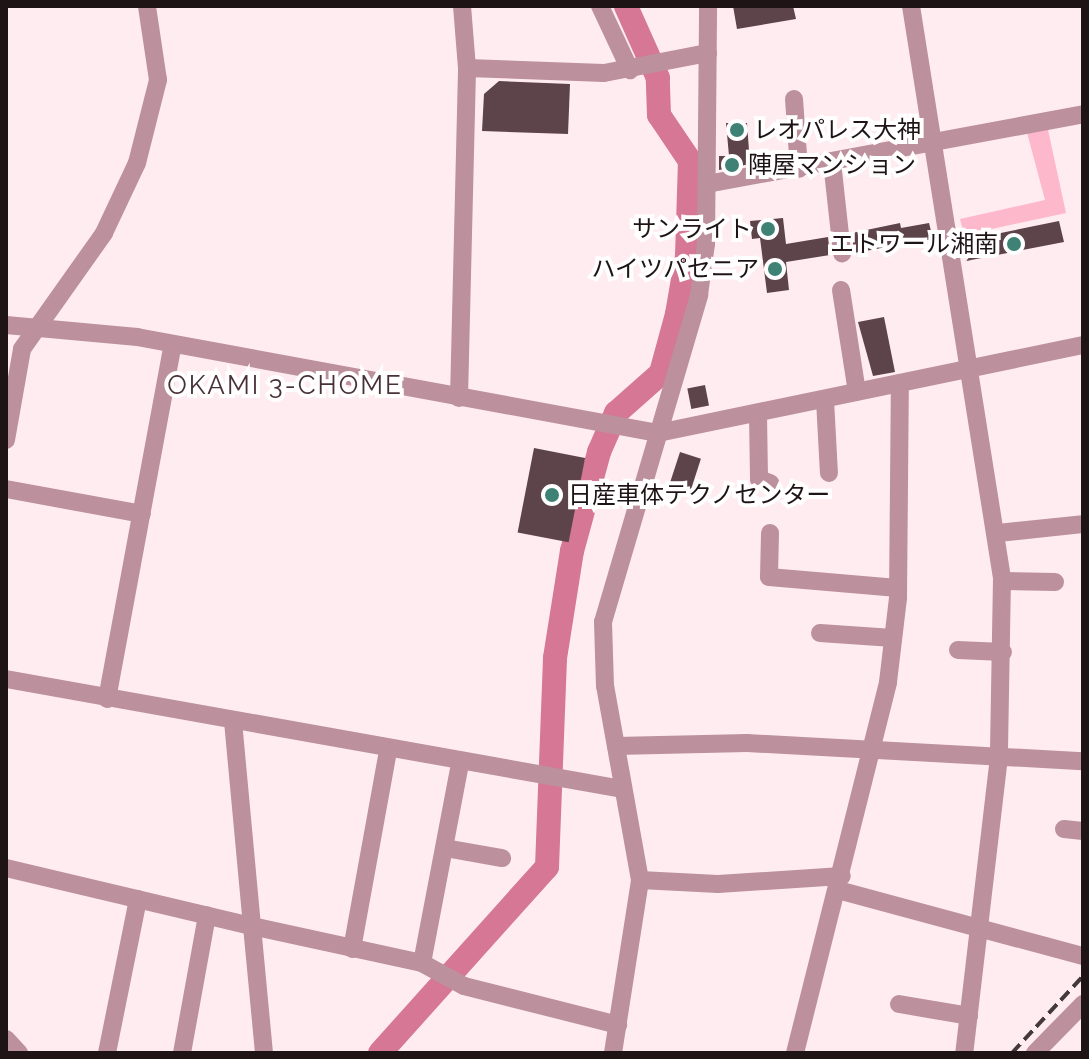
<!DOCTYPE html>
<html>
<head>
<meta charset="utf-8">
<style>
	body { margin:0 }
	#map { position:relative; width:1089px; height:1059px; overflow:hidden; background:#ffecf1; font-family:Raleway,"Noto Sans JP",sans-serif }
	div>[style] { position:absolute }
	.green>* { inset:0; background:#feb8cc }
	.river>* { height:24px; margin:-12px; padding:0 12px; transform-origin:12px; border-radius:12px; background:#d57795 }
	.building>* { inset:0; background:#5d444b; transform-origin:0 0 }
	.minor>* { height:18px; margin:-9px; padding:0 9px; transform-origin:9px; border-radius:9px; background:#bc919d }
	.rail>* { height:4px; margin-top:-2px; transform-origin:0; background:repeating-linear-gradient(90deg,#43383a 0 12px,transparent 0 18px) }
	.dots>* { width:22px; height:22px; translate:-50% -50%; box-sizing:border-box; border:4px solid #fff; border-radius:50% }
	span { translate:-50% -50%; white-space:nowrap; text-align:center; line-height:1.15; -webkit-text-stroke:8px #fff; paint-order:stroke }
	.poi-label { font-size:24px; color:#1e1416 }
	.left { translate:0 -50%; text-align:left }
	.right { translate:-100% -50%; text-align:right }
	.neighbourhood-label { font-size:26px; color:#473037; letter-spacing:2px }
	.frame { position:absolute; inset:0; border:8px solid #1e1416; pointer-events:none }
</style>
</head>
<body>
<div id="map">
	<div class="green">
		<div style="clip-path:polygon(1047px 125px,1066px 213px,964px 235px,960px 219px,1045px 200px,1026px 129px)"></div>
	</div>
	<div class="river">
		<div style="left:380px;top:1053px;width:250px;rotate:-48.1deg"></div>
		<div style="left:547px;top:867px;width:209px;rotate:-87.8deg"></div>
		<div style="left:555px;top:658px;width:108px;rotate:-81deg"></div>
		<div style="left:572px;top:551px;width:103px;rotate:-74.7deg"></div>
		<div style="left:599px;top:452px;width:43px;rotate:-66.4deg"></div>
		<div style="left:616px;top:413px;width:60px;rotate:-41.6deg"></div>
		<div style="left:661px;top:373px;width:61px;rotate:-74.8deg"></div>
		<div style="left:677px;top:314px;width:59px;rotate:-80.2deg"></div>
		<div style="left:687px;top:256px;width:95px;rotate:-88.2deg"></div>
		<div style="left:690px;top:161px;width:55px;rotate:-124deg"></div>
		<div style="left:659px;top:115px;width:37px;rotate:-92deg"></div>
		<div style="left:658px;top:78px;width:79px;rotate:-114deg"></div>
	</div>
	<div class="building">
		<div style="clip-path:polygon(733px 6px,793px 6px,796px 19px,737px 29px)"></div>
		<div style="clip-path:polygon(499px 81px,570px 84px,568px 134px,482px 131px,484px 94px)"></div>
		<div style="clip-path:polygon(726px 123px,747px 123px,750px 164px,719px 170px,719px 156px,729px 156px)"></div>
		<div style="clip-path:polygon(783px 218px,786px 244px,828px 237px,830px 255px,786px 262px,789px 290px,767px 293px,760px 238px,752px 239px,750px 221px)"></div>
		<div style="clip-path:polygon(1059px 221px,1064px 242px,966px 261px,978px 248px,976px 238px)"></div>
		<div style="clip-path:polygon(900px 223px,901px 228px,929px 223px,933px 239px,854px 253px,852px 233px)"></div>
		<div style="clip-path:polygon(884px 317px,895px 372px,873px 376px,858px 322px)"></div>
		<div style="left:705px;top:385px;width:21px;height:18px;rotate:79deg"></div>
		<div style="left:534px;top:448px;width:52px;height:86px;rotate:11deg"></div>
		<div style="left:680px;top:452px;width:22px;height:34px;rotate:18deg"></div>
	</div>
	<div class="minor">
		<div style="left:600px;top:6px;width:71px;rotate:64.9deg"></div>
		<div style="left:911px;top:6px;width:579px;rotate:80.96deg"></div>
		<div style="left:1002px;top:578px;width:179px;rotate:91deg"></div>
		<div style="left:999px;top:757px;width:298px;rotate:96.7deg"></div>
		<div style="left:467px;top:68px;width:137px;rotate:2.1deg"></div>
		<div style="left:604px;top:73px;width:106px;rotate:-10.9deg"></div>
		<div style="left:794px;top:99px;width:70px;rotate:85.9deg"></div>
		<div style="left:832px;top:162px;width:92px;rotate:83.7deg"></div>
		<div style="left:707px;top:184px;width:382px;rotate:-10.5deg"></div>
		<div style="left:841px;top:290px;width:103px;rotate:81.1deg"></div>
		<div style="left:6px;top:325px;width:132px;rotate:5.2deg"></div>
		<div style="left:137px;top:337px;width:530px;rotate:10.44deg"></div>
		<div style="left:658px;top:433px;width:434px;rotate:-11.7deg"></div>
		<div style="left:459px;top:398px;width:330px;rotate:-88.6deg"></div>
		<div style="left:467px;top:68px;width:62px;rotate:-94.6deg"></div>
		<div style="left:825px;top:400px;width:73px;rotate:86.9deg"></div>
		<div style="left:758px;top:414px;width:65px;rotate:89.1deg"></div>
		<div style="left:759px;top:479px;width:12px;rotate:20deg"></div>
		<div style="left:6px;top:440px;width:92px;rotate:-80deg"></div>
		<div style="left:22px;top:349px;width:142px;rotate:-54.7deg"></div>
		<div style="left:104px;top:233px;width:77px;rotate:-64.8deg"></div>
		<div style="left:137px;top:163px;width:86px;rotate:-75.8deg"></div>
		<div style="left:158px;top:80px;width:75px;rotate:-98.5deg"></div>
		<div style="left:6px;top:489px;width:138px;rotate:10.4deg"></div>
		<div style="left:770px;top:533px;width:44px;rotate:91.3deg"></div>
		<div style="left:769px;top:577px;width:129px;rotate:4.9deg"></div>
		<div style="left:998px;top:533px;width:85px;rotate:-6deg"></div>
		<div style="left:1002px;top:581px;width:53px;rotate:1.1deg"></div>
		<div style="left:820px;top:633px;width:73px;rotate:3.9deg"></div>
		<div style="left:958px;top:650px;width:45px;rotate:2.5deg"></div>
		<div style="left:6px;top:679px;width:626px;rotate:10.12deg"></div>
		<div style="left:107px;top:699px;width:361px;rotate:-79.5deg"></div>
		<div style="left:616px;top:746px;width:131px;rotate:-1.3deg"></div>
		<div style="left:747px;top:743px;width:336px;rotate:3.1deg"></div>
		<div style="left:1064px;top:829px;width:19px;rotate:6deg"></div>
		<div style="left:445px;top:848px;width:58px;rotate:10deg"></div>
		<div style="left:6px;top:868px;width:253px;rotate:13.3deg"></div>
		<div style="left:252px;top:926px;width:204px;rotate:-95.3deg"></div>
		<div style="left:640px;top:880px;width:78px;rotate:2.9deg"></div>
		<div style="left:718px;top:884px;width:124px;rotate:-3.7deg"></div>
		<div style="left:838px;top:890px;width:254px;rotate:15.1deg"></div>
		<div style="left:352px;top:949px;width:201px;rotate:-79.7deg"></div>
		<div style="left:422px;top:963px;width:204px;rotate:-79.2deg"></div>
		<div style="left:899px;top:1004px;width:71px;rotate:9.7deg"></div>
		<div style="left:6px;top:1039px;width:19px;rotate:47deg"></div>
		<div style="left:107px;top:1053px;width:157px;rotate:-78.6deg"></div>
		<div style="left:182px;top:1053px;width:140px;rotate:-79.7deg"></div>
		<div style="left:264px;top:1053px;width:128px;rotate:-95.4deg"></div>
		<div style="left:252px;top:926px;width:174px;rotate:12.3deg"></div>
		<div style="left:422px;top:963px;width:48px;rotate:28.7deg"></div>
		<div style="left:464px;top:986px;width:159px;rotate:14.2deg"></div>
		<div style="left:613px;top:1053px;width:175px;rotate:-81.1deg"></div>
		<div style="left:640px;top:880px;width:197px;rotate:-100.2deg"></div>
		<div style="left:605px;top:686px;width:64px;rotate:-91.8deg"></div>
		<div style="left:603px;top:622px;width:341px;rotate:-73.6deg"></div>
		<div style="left:699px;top:295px;width:51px;rotate:-82.2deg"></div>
		<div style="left:706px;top:244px;width:238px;rotate:-89.5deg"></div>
		<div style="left:795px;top:1053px;width:382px;rotate:-75.9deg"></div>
		<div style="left:888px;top:682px;width:85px;rotate:-83.2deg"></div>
		<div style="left:898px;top:598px;width:215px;rotate:-89.5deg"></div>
		<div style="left:1035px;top:1053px;width:69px;rotate:-45.6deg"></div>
	</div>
	<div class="rail">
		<div style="left:1012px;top:1053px;width:105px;rotate:-47.3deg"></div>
	</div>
	<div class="dots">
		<div style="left:737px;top:130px;background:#3e8276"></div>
		<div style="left:732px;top:165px;background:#3e8276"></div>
		<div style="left:768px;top:229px;background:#3e8276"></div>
		<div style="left:1014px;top:244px;background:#3e8276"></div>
		<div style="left:775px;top:269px;background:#3e8276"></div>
		<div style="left:552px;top:495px;background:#3e8276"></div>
	</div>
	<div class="poi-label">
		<span class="left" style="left:753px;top:130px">レオパレス大神</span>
		<span class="left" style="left:748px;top:165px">陣屋マンション</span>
		<span class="right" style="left:752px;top:229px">サンライト</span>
		<span class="right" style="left:998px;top:244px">エトワール湘南</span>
		<span class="right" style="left:759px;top:269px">ハイツパセニア</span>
		<span class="left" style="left:568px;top:495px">日産車体テクノセンター</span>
	</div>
	<div class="neighbourhood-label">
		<span style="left:285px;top:386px">OKAMI 3-CHOME</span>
	</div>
	<div class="frame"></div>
</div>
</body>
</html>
